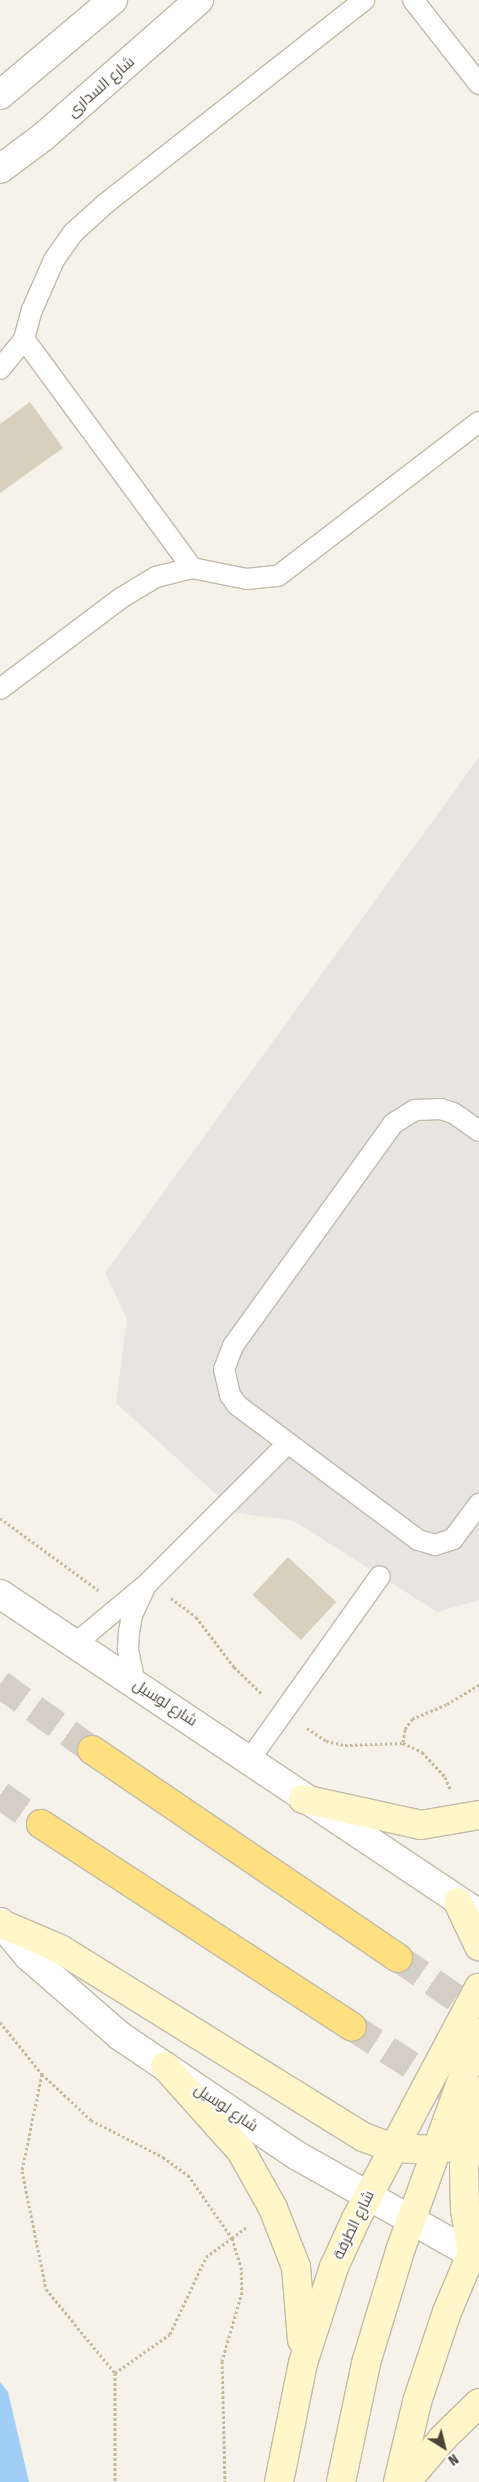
<!DOCTYPE html>
<html>
<head>
<meta charset="utf-8">
<style>
	body { margin:0 }
	#map { position:relative; width:479px; height:2482px; overflow:hidden; background:#f5f2e9; font-family:"Fira Sans Condensed",Cairo,sans-serif }
	div>[style] { position:absolute }
	.parking>* { inset:0; background:#e7e5e1 }
	.water>* { inset:0; background:#a1cef6 }
	.building>* { inset:0; background:#d8cfbd; transform-origin:0 0 }
	.trunk-tunnel>* { height:28px; margin-top:-14px; transform-origin:0; background:repeating-linear-gradient(90deg,#d3cfc5 0 28px,transparent 0 42px) }
	.path>* { height:3px; margin-top:-1.5px; transform-origin:0; background:repeating-linear-gradient(90deg,#c5b99b 0 2.5px,transparent 0 5px) }
	.roads { filter:drop-shadow(1px 0 #c2bbaa) drop-shadow(-1px 0 #c2bbaa) drop-shadow(0 1px #c2bbaa) drop-shadow(0 -1px #c2bbaa) }
	.service>* { height:20px; margin:-10px; padding:0 10px; transform-origin:10px; border-radius:10px; background:#fff }
	.tertiary>* { height:28px; margin:-14px; padding:0 14px; transform-origin:14px; border-radius:14px; background:#fff }
	.secondary>* { height:28px; margin:-14px; padding:0 14px; transform-origin:14px; border-radius:14px; background:#fff6c9 }
	.trunk>* { height:28px; margin:-14px; padding:0 14px; transform-origin:14px; border-radius:14px; background:#ffe081 }
	span { translate:-50% -50%; white-space:nowrap; text-align:center; line-height:1.15; -webkit-text-stroke:4px #fff; paint-order:stroke }
	.street-label { font-size:15px; color:#4a4436 }
	.north { position:absolute; left:419px; top:2422px; width:50px; height:50px; -webkit-text-stroke:4px #fff; paint-order:stroke; rotate:144deg; font-size:14px; font-weight:700; line-height:20px; text-align:center; color:#4a4436 }
	.north::after { content:''; display:block; margin:auto; width:18px; height:22px; background:#4a4436; clip-path:polygon(50% 0,100% 100%,50% 72%,0 100%) }
</style>
</head>
<body>
<div id="map">
	<div class="parking">
		<div style="clip-path:polygon(479px 757px,479px 1600px,437px 1612px,294px 1521px,237px 1513px,116px 1403px,127px 1319px,105px 1273px)"></div>
	</div>
	<div class="water">
		<div style="clip-path:polygon(0 2382px,8px 2392px,29px 2482px,0 2482px)"></div>
	</div>
	<div class="building">
		<div style="clip-path:polygon(30px 402px,63px 448px,0 493px,0 424px)"></div>
		<div style="left:288px;top:1557px;width:66px;height:52px;rotate:43deg"></div>
	</div>
	<div class="trunk-tunnel">
		<div style="left:0;top:1684px;width:113px;rotate:35.7deg"></div>
		<div style="left:0;top:1795px;width:50px;rotate:35.3deg"></div>
		<div style="left:398px;top:1958px;width:98px;rotate:34.7deg"></div>
		<div style="left:352px;top:2027px;width:149px;rotate:32.9deg"></div>
	</div>
	<div class="path">
		<div style="left:0;top:1518px;width:122px;rotate:36.3deg"></div>
		<div style="left:171px;top:1598px;width:31px;rotate:37deg"></div>
		<div style="left:196px;top:1617px;width:63px;rotate:52.8deg"></div>
		<div style="left:234px;top:1667px;width:39px;rotate:44deg"></div>
		<div style="left:307px;top:1728px;width:23px;rotate:34deg"></div>
		<div style="left:326px;top:1741px;width:19px;rotate:12deg"></div>
		<div style="left:345px;top:1745px;width:58px;rotate:-2deg"></div>
		<div style="left:403px;top:1743px;width:21px;rotate:25deg"></div>
		<div style="left:422px;top:1752px;width:34px;rotate:47deg"></div>
		<div style="left:445px;top:1777px;width:13px;rotate:67deg"></div>
		<div style="left:403px;top:1742px;width:13px;rotate:-81deg"></div>
		<div style="left:405px;top:1729px;width:12px;rotate:-55deg"></div>
		<div style="left:412px;top:1719px;width:38px;rotate:-23deg"></div>
		<div style="left:447px;top:1704px;width:37px;rotate:-31deg"></div>
		<div style="left:0;top:2022px;width:67px;rotate:51.1deg"></div>
		<div style="left:42px;top:2074px;width:67px;rotate:43.2deg"></div>
		<div style="left:91px;top:2120px;width:81px;rotate:27.2deg"></div>
		<div style="left:163px;top:2157px;width:31px;rotate:36deg"></div>
		<div style="left:188px;top:2175px;width:77px;rotate:55.1deg"></div>
		<div style="left:232px;top:2238px;width:19px;rotate:-36deg"></div>
		<div style="left:42px;top:2074px;width:99px;rotate:101.7deg"></div>
		<div style="left:22px;top:2171px;width:120px;rotate:78.5deg"></div>
		<div style="left:46px;top:2289px;width:109px;rotate:50.6deg"></div>
		<div style="left:115px;top:2373px;width:109px;rotate:90deg"></div>
		<div style="left:115px;top:2373px;width:67px;rotate:-35.3deg"></div>
		<div style="left:170px;top:2334px;width:85px;rotate:-64.9deg"></div>
		<div style="left:206px;top:2257px;width:32px;rotate:-36deg"></div>
		<div style="left:232px;top:2238px;width:30px;rotate:73deg"></div>
		<div style="left:241px;top:2267px;width:25px;rotate:88deg"></div>
		<div style="left:242px;top:2292px;width:72px;rotate:106.2deg"></div>
		<div style="left:222px;top:2361px;width:121px;rotate:88.6deg"></div>
	</div>
	<div class="roads">
		<div class="service">
			<div style="left:413px;top:0;width:107px;rotate:51.8deg"></div>
			<div style="left:24px;top:339px;width:284px;rotate:53.7deg"></div>
			<div style="left:0;top:369px;width:38px;rotate:-51deg"></div>
			<div style="left:24px;top:339px;width:30px;rotate:-75deg"></div>
			<div style="left:32px;top:310px;width:55px;rotate:-66.3deg"></div>
			<div style="left:54px;top:260px;width:33px;rotate:-55deg"></div>
			<div style="left:73px;top:233px;width:43px;rotate:-42.2deg"></div>
			<div style="left:105px;top:204px;width:330px;rotate:-38.2deg"></div>
			<div style="left:0;top:689px;width:151px;rotate:-36.9deg"></div>
			<div style="left:121px;top:598px;width:41px;rotate:-31deg"></div>
			<div style="left:156px;top:577px;width:37px;rotate:-14deg"></div>
			<div style="left:192px;top:568px;width:56px;rotate:11.3deg"></div>
			<div style="left:247px;top:579px;width:31px;rotate:-6deg"></div>
			<div style="left:278px;top:576px;width:253px;rotate:-37.5deg"></div>
			<div style="left:479px;top:1131px;width:32px;rotate:-145deg"></div>
			<div style="left:453px;top:1113px;width:13px;rotate:-162deg"></div>
			<div style="left:441px;top:1109px;width:26px;rotate:178deg"></div>
			<div style="left:415px;top:1110px;width:26px;rotate:148deg"></div>
			<div style="left:393px;top:1124px;width:274px;rotate:125.8deg"></div>
			<div style="left:233px;top:1346px;width:25px;rotate:111deg"></div>
			<div style="left:224px;top:1369px;width:27px;rotate:77deg"></div>
			<div style="left:230px;top:1395px;width:12px;rotate:55deg"></div>
			<div style="left:237px;top:1405px;width:226px;rotate:36.7deg"></div>
			<div style="left:418px;top:1540px;width:18px;rotate:16deg"></div>
			<div style="left:435px;top:1545px;width:19px;rotate:-18deg"></div>
			<div style="left:453px;top:1539px;width:44px;rotate:-53.4deg"></div>
			<div style="left:75px;top:1644px;width:95px;rotate:-39.9deg"></div>
			<div style="left:148px;top:1583px;width:198px;rotate:-45deg"></div>
			<div style="left:135px;top:1683px;width:35px;rotate:-102deg"></div>
			<div style="left:128px;top:1649px;width:17px;rotate:-87deg"></div>
			<div style="left:129px;top:1632px;width:17px;rotate:-80deg"></div>
			<div style="left:132px;top:1615px;width:29px;rotate:-65deg"></div>
			<div style="left:250px;top:1759px;width:224px;rotate:-54.6deg"></div>
		</div>
		<div class="tertiary">
			<div style="left:0;top:95px;width:148px;rotate:-40.1deg"></div>
			<div style="left:0;top:169px;width:54px;rotate:-36.7deg"></div>
			<div style="left:43px;top:137px;width:208px;rotate:-41.3deg"></div>
			<div style="left:0;top:1594px;width:576px;rotate:33.75deg"></div>
			<div style="left:0;top:1922px;width:44px;rotate:50.5deg"></div>
			<div style="left:28px;top:1956px;width:122px;rotate:41deg"></div>
			<div style="left:120px;top:2036px;width:212px;rotate:34.1deg"></div>
			<div style="left:296px;top:2155px;width:210px;rotate:29.4deg"></div>
		</div>
		<div class="secondary">
			<div style="left:303px;top:1799px;width:121px;rotate:12.4deg"></div>
			<div style="left:421px;top:1825px;width:59px;rotate:-9.8deg"></div>
			<div style="left:458px;top:1902px;width:49px;rotate:64.5deg"></div>
			<div style="left:2px;top:1924px;width:63px;rotate:23.3deg"></div>
			<div style="left:60px;top:1949px;width:357px;rotate:31.8deg"></div>
			<div style="left:363px;top:2137px;width:33px;rotate:20deg"></div>
			<div style="left:394px;top:2148px;width:41px;rotate:2.8deg"></div>
			<div style="left:435px;top:2150px;width:33px;rotate:-11deg"></div>
			<div style="left:467px;top:2144px;width:15px;rotate:-37deg"></div>
			<div style="left:165px;top:2066px;width:114px;rotate:48.2deg"></div>
			<div style="left:241px;top:2151px;width:65px;rotate:60.7deg"></div>
			<div style="left:273px;top:2208px;width:63px;rotate:68.7deg"></div>
			<div style="left:296px;top:2267px;width:73px;rotate:85.3deg"></div>
			<div style="left:472px;top:2254px;width:45px;rotate:-99deg"></div>
			<div style="left:465px;top:2210px;width:44px;rotate:-91.3deg"></div>
			<div style="left:464px;top:2166px;width:76px;rotate:-78.5deg"></div>
			<div style="left:279px;top:2482px;width:121px;rotate:-78.6deg"></div>
			<div style="left:303px;top:2363px;width:101px;rotate:-72.1deg"></div>
			<div style="left:334px;top:2267px;width:53px;rotate:-65.4deg"></div>
			<div style="left:356px;top:2219px;width:262px;rotate:-62deg"></div>
			<div style="left:341px;top:2482px;width:122px;rotate:-78.1deg"></div>
			<div style="left:366px;top:2363px;width:120px;rotate:-73.1deg"></div>
			<div style="left:401px;top:2248px;width:229px;rotate:-70.1deg"></div>
			<div style="left:398px;top:2482px;width:82px;rotate:-76.6deg"></div>
			<div style="left:417px;top:2402px;width:95px;rotate:-71.6deg"></div>
			<div style="left:447px;top:2312px;width:82px;rotate:-67.2deg"></div>
			<div style="left:406px;top:2482px;width:57px;rotate:-49.9deg"></div>
			<div style="left:443px;top:2438px;width:50px;rotate:-44.2deg"></div>
		</div>
		<div class="trunk">
			<div style="left:92px;top:1750px;width:370px;rotate:34.2deg"></div>
			<div style="left:41px;top:1824px;width:371px;rotate:33.1deg"></div>
		</div>
	</div>
	<div class="street-label">
		<span style="left:101px;top:87px;rotate:-41deg">شارع السدارى</span>
		<span style="left:165px;top:1703px;rotate:33deg">شارع لوسيل</span>
		<span style="left:226px;top:2108px;rotate:34deg">شارع لوسيل</span>
		<span style="left:354px;top:2225px;rotate:-64deg">شارع الطرفة</span>
	</div>
	<div class="north">N</div>
</div>
</body>
</html>
